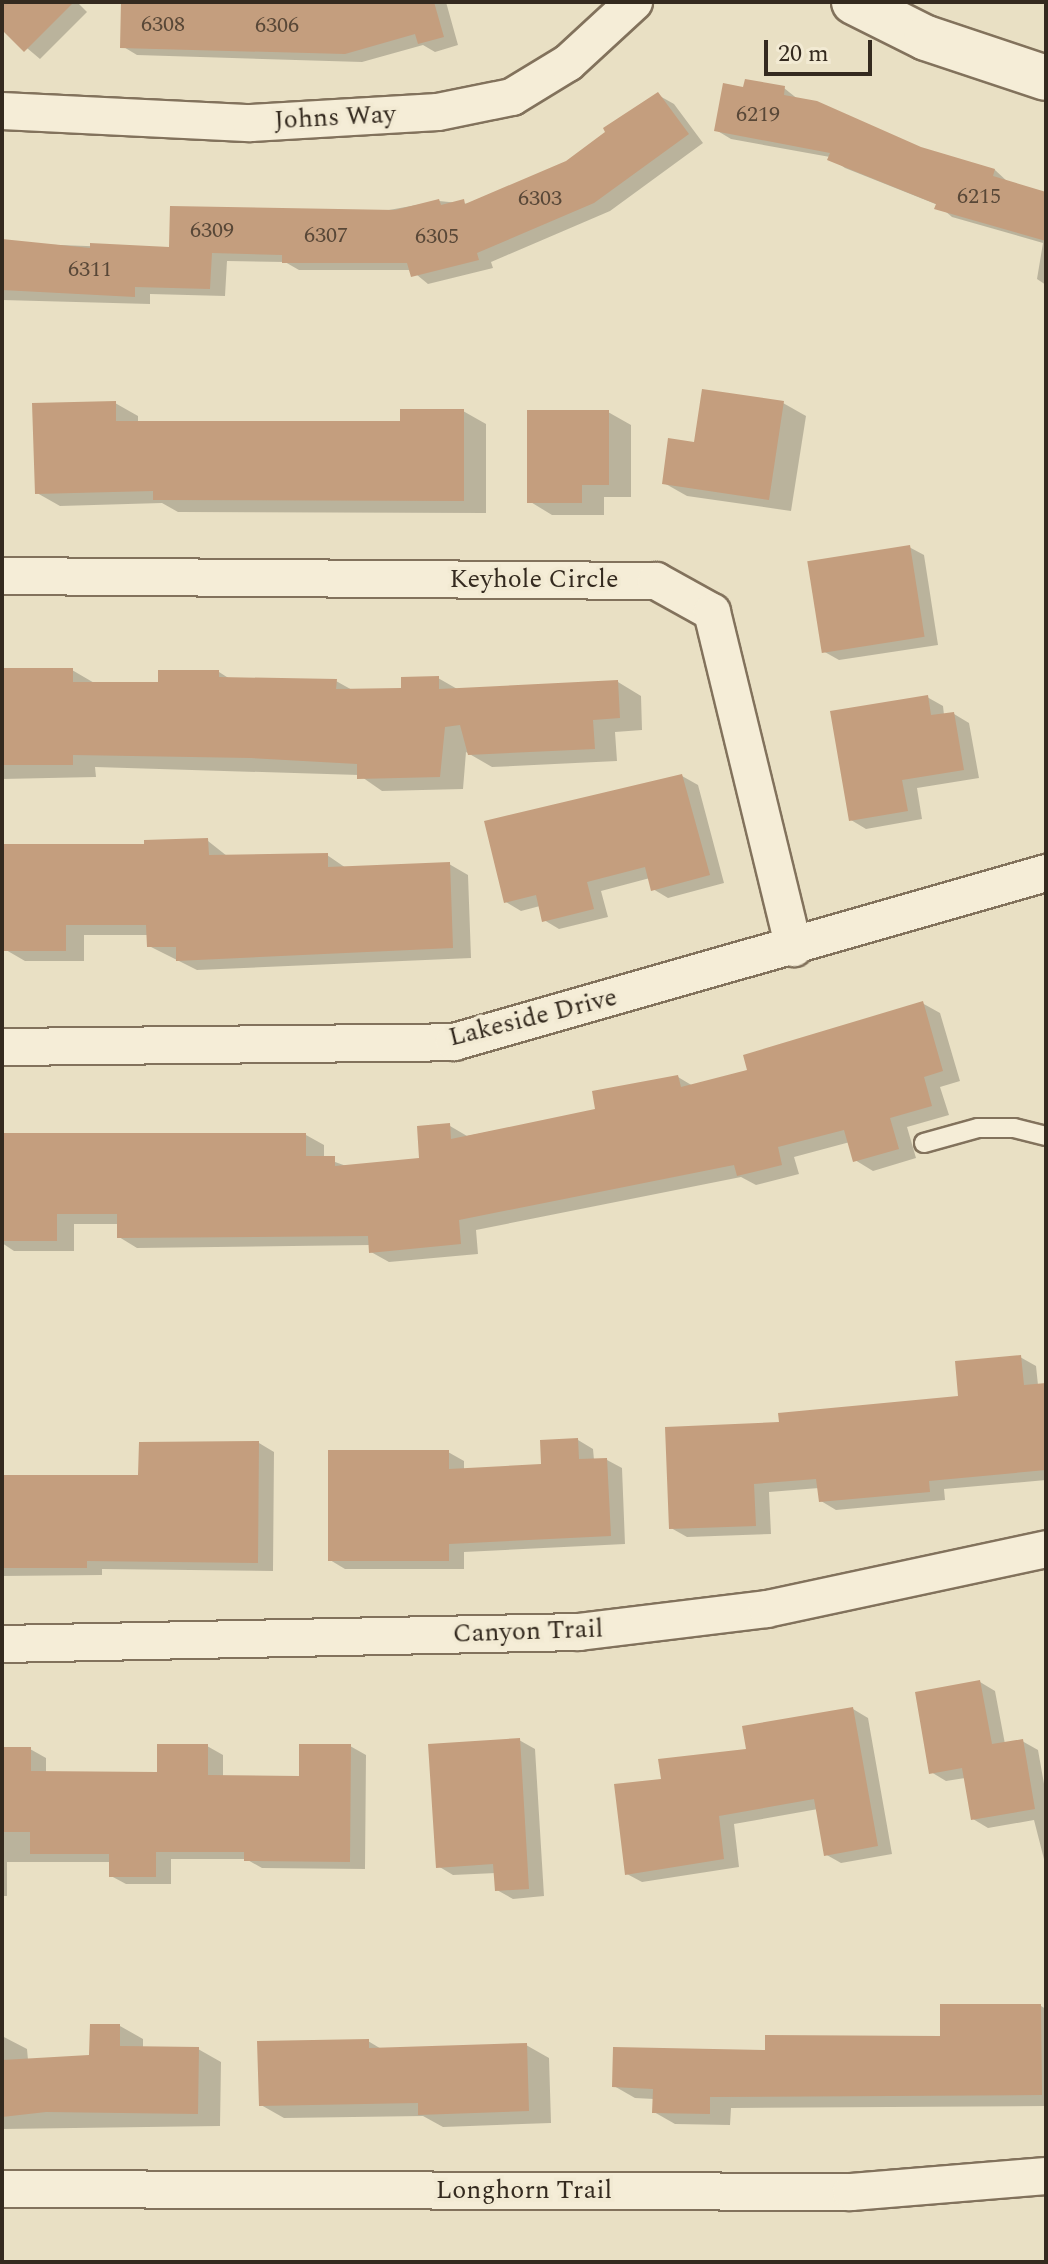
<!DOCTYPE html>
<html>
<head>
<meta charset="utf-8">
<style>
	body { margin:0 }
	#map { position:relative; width:1048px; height:2264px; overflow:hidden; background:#e9e0c4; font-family:Spectral,serif }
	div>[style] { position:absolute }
	.shadow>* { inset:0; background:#0003 }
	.building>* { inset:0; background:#c49e7e; transform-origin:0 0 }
	.roads { filter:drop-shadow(2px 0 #82725c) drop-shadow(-2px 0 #82725c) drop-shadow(0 2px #82725c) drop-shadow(0 -2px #82725c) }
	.lane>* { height:18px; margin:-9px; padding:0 9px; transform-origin:9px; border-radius:9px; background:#f5edd7 }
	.street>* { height:36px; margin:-18px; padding:0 18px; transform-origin:18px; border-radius:18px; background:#f5edd7 }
	.secondary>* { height:44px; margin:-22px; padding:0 22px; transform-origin:22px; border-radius:22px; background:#f5edd7 }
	span { translate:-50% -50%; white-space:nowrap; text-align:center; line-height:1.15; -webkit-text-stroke:7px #f2ead3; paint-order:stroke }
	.number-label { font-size:22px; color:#584737 }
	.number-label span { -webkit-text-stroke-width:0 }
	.street-label { font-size:26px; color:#342a1f }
	.frame { position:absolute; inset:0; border:4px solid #342a1f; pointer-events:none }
	.scale { position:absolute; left:764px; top:40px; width:108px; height:36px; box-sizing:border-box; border:4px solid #342a1f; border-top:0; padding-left:10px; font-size:24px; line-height:28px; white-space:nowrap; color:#342a1f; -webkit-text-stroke:6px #f2ead3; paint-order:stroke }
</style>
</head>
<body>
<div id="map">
	<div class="shadow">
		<div style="clip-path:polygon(2px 2px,77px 2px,87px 12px,40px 59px,2px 27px)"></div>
		<div style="clip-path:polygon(123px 2px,446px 2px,458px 45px,435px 52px,423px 45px,362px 62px,137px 55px,122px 46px)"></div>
		<div style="clip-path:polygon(784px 88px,799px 100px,920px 149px,995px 170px,1009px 183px,1046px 194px,1046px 285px,1037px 279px,1043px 243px,952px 217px,938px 205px,845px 168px,830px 157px,731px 139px,716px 130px,745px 89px)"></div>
		<div style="clip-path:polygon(658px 95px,674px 104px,703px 143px,610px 211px,491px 262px,493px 268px,428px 284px,411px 270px,299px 270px,285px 262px,227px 261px,225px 296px,150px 294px,150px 304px,2px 300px,2px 243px,171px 249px,439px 201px,469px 204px,567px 163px)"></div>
		<div style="clip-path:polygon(115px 403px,138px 416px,138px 423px,402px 423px,463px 411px,486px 424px,486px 513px,178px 512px,162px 503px,60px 506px,37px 493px)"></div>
		<div style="clip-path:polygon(783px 403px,806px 416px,791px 511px,687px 496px,664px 483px,695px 444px)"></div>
		<div style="clip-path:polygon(608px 412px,631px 425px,631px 497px,604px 497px,604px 515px,552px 515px,529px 501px)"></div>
		<div style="clip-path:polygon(909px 547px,924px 555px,938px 645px,839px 660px,823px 651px)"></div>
		<div style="clip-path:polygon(72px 670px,96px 684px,160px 684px,219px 672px,230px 679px,336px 681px,354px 691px,403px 690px,438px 678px,459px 690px,618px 682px,641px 696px,642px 730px,615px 732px,617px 761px,492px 767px,466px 752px,463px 789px,382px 791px,359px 775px,95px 767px,96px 777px,2px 779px,2px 672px)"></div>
		<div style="clip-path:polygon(927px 697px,943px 706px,944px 715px,954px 714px,969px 723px,979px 778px,917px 788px,922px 819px,866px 829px,851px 820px)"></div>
		<div style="clip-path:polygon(682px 776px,698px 785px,724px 883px,668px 898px,653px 889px,650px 878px,601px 891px,608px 917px,559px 929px,544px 920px,540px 906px,521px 911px,506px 902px)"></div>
		<div style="clip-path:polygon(208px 841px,227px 856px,327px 855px,346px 868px,449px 864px,468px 875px,471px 958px,197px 970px,149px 946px,149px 935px,84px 935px,84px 961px,25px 961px,6px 950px,2px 846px,146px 846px)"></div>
		<div style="clip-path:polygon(922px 1003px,940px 1013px,960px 1081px,940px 1087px,949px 1115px,907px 1127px,916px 1158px,873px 1171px,855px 1160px,850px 1142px,794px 1157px,799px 1174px,756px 1185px,741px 1177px,476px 1230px,478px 1254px,389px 1262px,371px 1252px,370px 1245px,137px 1248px,119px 1237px,119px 1224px,74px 1224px,74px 1251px,14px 1251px,2px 1243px,2px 1135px,306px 1135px,324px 1145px,324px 1158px,349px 1167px,421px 1160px,450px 1126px,467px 1136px,598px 1111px,678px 1077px,693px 1086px,749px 1071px)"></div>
		<div style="clip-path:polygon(1020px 1357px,1036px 1366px,1038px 1385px,1046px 1385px,1046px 1480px,944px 1489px,945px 1500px,836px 1510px,821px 1501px,819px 1488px,769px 1492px,771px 1534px,687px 1537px,671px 1528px,781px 1424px,961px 1398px)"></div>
		<div style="clip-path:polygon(578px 1440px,593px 1449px,594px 1460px,607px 1460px,622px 1468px,625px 1544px,464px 1552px,464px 1569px,345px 1569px,330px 1560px,448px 1452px,464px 1461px,464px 1470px,544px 1465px)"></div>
		<div style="clip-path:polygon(259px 1443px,274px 1452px,273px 1571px,102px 1569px,102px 1575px,2px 1576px,2px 1477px,140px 1477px)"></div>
		<div style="clip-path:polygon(980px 1682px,995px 1691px,1005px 1744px,1022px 1741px,1038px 1750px,1046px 1795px,1046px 1867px,1034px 1820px,988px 1828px,973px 1819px,965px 1778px,946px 1781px,931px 1772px)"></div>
		<div style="clip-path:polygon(853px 1709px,868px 1718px,892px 1854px,841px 1863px,825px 1854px,818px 1809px,734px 1824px,739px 1867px,642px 1882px,627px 1874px,663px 1781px)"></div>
		<div style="clip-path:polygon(519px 1740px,535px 1749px,544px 1896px,513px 1899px,497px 1890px,496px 1873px,453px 1875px,438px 1866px)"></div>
		<div style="clip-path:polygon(207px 1746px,223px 1755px,223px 1777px,301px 1778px,350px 1746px,366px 1755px,365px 1869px,262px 1868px,246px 1859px,171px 1859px,171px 1884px,126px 1884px,111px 1876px,111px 1862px,7px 1862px,7px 1896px,2px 1896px,2px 1749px,30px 1749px,46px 1758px,46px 1773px,159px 1774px)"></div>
		<div style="clip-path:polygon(1041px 2006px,1046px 2009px,1046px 2106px,731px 2108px,730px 2125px,675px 2124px,654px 2112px,654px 2099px,635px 2098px,614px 2086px,767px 2052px,942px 2038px)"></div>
		<div style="clip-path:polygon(120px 2026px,143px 2039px,143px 2048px,198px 2049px,221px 2062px,220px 2126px,2px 2129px,2px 2036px,27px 2049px,28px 2060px,91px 2057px)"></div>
		<div style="clip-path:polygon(368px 2041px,383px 2050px,526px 2045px,549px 2058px,551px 2123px,443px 2127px,423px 2116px,284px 2118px,261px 2105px)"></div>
	</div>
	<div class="building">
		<div style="clip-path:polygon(2px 2px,74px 2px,24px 52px,2px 30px)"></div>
		<div style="clip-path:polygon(121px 2px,434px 2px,444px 37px,418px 44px,415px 34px,345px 54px,120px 48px)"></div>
		<div style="clip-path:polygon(745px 79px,785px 86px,784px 95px,817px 101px,921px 147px,995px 169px,993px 176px,1046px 192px,1046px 241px,934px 209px,936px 204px,827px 160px,830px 153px,714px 131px,723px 83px,743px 87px)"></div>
		<div style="clip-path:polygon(658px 92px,689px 134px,594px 203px,477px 253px,479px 260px,411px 277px,407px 263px,282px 263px,282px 255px,212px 253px,210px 289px,135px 287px,135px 297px,2px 290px,2px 239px,90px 248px,90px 243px,169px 247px,170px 206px,395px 210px,439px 199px,441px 205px,464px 199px,465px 204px,566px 161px,605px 132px,603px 128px)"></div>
		<div style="clip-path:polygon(702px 389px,784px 401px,769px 500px,662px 484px,668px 438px,694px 442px)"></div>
		<div style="clip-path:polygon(116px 401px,116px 421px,400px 421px,400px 409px,464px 409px,464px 501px,153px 500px,153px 491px,35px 494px,32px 403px)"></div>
		<div style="clip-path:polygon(527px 410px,609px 410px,609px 485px,582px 485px,582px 503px,527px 503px)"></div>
		<div style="left:910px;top:545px;width:93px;height:104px;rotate:81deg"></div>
		<div style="clip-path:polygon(2px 668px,73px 668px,73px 682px,158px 682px,158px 670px,219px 670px,219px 677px,337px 679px,336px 689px,401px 688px,401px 677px,439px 676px,439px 689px,618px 680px,620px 718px,593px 720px,595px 749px,468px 755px,460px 725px,445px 727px,440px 777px,357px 779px,357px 764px,251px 758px,73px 755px,73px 765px,2px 765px)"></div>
		<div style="clip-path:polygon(928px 695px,931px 715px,954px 712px,964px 770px,902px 780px,908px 811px,849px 821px,830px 711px)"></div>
		<div style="clip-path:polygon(682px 774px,710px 875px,651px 891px,645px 867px,587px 882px,594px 909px,542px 922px,536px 895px,504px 903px,484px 821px)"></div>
		<div style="clip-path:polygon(208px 838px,209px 855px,328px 853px,328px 867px,450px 862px,453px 948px,176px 961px,176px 947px,147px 947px,146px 925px,66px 925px,66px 951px,4px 951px,4px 844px,144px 844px,144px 840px)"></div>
		<div style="clip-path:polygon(923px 1001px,943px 1071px,924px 1077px,932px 1106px,890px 1118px,899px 1149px,853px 1162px,844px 1130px,778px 1147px,782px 1165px,737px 1176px,734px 1165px,459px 1220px,461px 1244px,369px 1253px,368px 1236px,117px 1238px,117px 1214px,57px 1214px,57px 1241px,2px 1241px,2px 1133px,306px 1133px,306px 1156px,335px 1156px,335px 1166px,419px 1158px,417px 1126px,450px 1123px,451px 1139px,595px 1109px,592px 1091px,678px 1075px,681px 1087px,747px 1070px,743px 1055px)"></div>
		<div style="clip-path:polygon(1021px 1355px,1024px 1385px,1046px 1383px,1046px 1470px,929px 1481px,930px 1492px,819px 1502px,816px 1479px,754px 1484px,756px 1526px,669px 1529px,665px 1427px,779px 1422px,778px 1413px,958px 1396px,955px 1361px)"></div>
		<div style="clip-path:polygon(578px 1438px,579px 1459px,607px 1458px,611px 1536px,449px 1544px,449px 1561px,328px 1561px,328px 1450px,449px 1450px,449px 1469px,541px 1464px,540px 1440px)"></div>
		<div style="clip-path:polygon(259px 1441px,258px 1563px,87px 1561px,87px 1568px,2px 1568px,2px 1475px,138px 1475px,139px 1442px)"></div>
		<div style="clip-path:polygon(980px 1680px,992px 1744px,1023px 1739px,1035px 1809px,971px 1820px,962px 1768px,929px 1774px,915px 1692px)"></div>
		<div style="clip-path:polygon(853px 1707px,878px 1846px,824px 1856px,814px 1799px,719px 1816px,724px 1859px,625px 1875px,614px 1784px,661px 1779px,658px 1759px,746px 1749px,742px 1726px)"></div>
		<div style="clip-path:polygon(520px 1738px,529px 1889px,495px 1891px,493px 1864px,436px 1868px,428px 1744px)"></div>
		<div style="clip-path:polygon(157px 1744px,208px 1744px,208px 1775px,299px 1776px,299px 1744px,351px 1744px,350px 1862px,244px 1861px,244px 1852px,156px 1852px,156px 1877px,109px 1877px,109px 1854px,30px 1854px,30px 1832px,2px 1832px,2px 1747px,31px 1747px,31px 1771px,157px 1772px)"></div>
		<div style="clip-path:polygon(940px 2004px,1041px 2004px,1042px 2095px,710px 2097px,710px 2114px,652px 2113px,653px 2089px,612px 2087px,613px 2047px,765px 2050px,765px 2035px,940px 2036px)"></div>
		<div style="clip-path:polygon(90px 2024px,120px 2024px,120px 2046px,199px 2047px,198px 2114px,46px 2112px,2px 2117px,2px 2060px,89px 2055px)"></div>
		<div style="clip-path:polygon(369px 2039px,369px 2048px,527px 2043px,529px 2111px,418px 2115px,418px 2103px,259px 2106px,257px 2041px)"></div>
	</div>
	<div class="roads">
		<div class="lane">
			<div style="left:924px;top:1143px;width:56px;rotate:-15.5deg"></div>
			<div style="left:978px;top:1128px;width:36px"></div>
			<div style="left:1014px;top:1128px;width:33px;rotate:14deg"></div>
		</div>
		<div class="street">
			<div style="left:2px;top:111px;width:249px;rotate:2.8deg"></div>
			<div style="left:251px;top:123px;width:187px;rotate:-3.4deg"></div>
			<div style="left:438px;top:112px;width:76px;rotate:-11.5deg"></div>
			<div style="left:512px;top:97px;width:66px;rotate:-31.3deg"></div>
			<div style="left:568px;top:63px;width:90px;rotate:-42.7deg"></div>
			<div style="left:2px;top:576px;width:654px;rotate:0.44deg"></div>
			<div style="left:656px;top:581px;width:64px;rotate:29deg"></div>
			<div style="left:712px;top:612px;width:346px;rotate:76.3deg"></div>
			<div style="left:2px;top:1047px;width:452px;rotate:-0.6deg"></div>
			<div style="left:454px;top:1042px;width:616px;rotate:-15.93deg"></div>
			<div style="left:2px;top:1644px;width:577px;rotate:-1.19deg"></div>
			<div style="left:579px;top:1632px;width:189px;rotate:-7deg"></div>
			<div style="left:767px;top:1609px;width:285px;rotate:-12.1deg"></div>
			<div style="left:2px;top:2189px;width:849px;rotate:0.2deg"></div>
			<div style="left:851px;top:2192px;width:196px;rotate:-4.7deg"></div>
		</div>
		<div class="secondary">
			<div style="left:854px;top:2px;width:80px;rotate:26.6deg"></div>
			<div style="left:926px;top:38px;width:126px;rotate:18.4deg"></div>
		</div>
	</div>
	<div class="number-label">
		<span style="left:163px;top:25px">6308</span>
		<span style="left:277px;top:26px">6306</span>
		<span style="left:758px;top:115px">6219</span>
		<span style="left:979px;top:197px">6215</span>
		<span style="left:540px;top:199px">6303</span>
		<span style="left:212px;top:231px">6309</span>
		<span style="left:326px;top:236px">6307</span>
		<span style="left:437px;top:237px">6305</span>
		<span style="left:90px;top:270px">6311</span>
	</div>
	<div class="street-label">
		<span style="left:335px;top:118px;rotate:-3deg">Johns Way</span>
		<span style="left:534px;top:580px">Keyhole Circle</span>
		<span style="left:533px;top:1018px;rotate:-14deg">Lakeside Drive</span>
		<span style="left:528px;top:1632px;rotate:-2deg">Canyon Trail</span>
		<span style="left:524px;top:2191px">Longhorn Trail</span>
	</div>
	<div class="frame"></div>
	<div class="scale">20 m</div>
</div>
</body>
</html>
